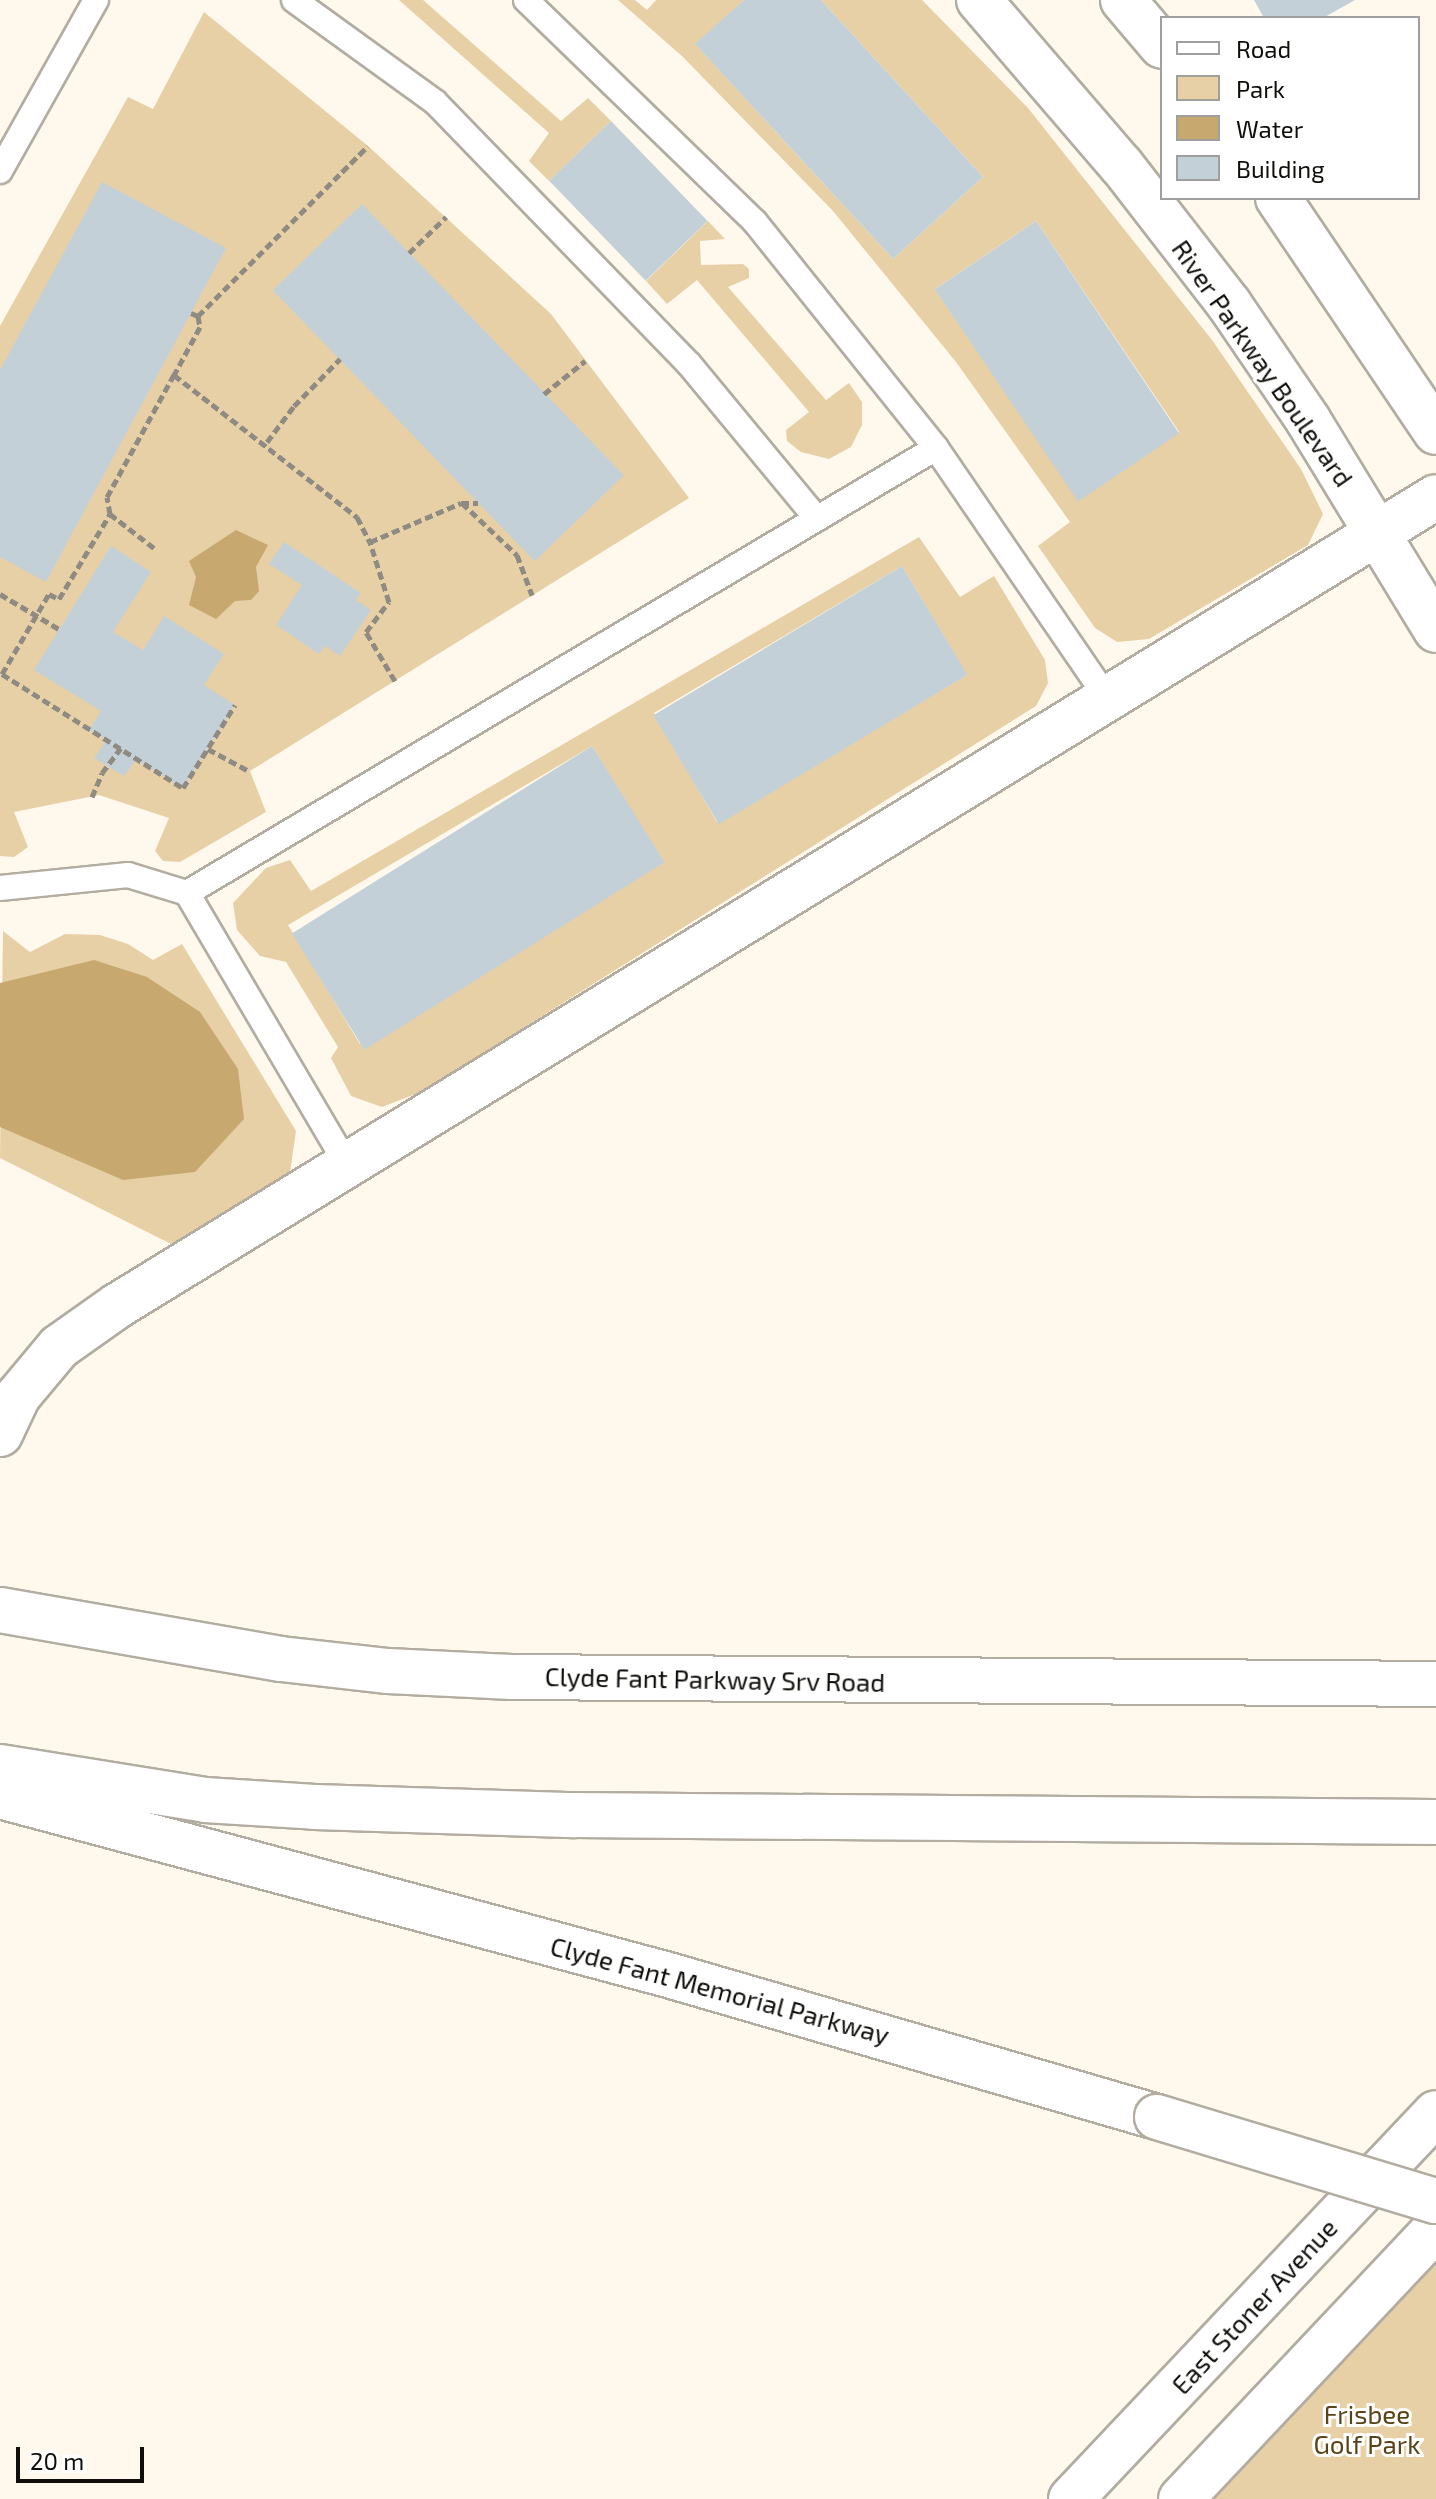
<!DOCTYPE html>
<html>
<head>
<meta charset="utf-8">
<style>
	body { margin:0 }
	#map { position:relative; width:1436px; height:2499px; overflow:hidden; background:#fff9ed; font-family:"Exo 2",sans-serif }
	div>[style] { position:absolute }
	.green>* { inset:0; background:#e7d0a6 }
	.water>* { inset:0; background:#c7a86f }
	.building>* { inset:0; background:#c4d0d7; transform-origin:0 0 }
	.path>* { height:5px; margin-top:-2.5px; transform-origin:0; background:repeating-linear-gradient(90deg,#8f8b83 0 8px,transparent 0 12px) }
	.roads { filter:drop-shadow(2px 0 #b2aca1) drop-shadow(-2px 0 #b2aca1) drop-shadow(0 2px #b2aca1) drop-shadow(0 -2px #b2aca1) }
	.lane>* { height:24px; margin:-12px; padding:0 12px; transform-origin:12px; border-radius:12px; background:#fff }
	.street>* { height:44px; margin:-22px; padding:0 22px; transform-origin:22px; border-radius:22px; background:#fff }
	.secondary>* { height:44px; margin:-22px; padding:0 22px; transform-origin:22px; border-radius:22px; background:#fff }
	.bridges { filter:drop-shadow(2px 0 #b2aca1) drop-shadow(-2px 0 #b2aca1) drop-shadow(0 2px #b2aca1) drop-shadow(0 -2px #b2aca1) }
	.secondary-bridge>* { height:44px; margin:-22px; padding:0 22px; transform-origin:22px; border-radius:22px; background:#fff }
	span { translate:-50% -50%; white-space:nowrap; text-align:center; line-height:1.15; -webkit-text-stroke:6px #fff; paint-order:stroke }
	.street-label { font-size:26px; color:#100e0a }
	.park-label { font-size:26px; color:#5a4417 }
	.legend { position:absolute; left:1160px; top:16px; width:260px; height:184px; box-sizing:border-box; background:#fff; border:2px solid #9f9f9d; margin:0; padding:10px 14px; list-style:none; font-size:24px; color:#100e0a }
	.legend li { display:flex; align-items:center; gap:16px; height:40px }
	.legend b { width:40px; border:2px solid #9f9f9d }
	.scale { position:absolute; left:16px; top:2447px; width:128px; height:36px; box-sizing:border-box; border:4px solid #100e0a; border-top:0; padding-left:10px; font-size:24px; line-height:28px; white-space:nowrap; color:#100e0a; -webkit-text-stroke:6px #fff; paint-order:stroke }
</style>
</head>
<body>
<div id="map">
	<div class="green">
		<div style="clip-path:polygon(399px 0,423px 0,561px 121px,588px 98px,611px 121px,549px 181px,529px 161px,549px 133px)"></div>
		<div style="clip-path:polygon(evenodd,618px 0,635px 0,647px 10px,656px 0,744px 0,696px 45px,893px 259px,983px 177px,821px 0,922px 0,1028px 108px,1212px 340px,1301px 469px,1323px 514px,1308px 545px,1149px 639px,1117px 642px,1095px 628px,1038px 546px,1070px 522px,956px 362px,833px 211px,683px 57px,618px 0,1036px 221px,1180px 433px,935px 289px,1036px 221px)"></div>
		<div style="clip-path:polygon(204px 12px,368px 146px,551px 314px,689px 498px,250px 771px,266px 812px,180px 862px,163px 861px,155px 851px,169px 818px,99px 795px,14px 812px,28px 847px,14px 857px,0 856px,0 326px,128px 97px,153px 109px)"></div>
		<div style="clip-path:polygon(708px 221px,725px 239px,700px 241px,701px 265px,743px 264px,749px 269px,749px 278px,728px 287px,826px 400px,849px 383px,862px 402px,862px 425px,851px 447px,829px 459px,801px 452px,787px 441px,786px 430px,809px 412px,697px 280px,667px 304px,646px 281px)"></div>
		<div style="clip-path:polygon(evenodd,919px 537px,960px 597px,994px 576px,1045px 660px,1048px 683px,1036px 706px,421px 1092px,382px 1107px,351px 1096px,331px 1058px,338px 1047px,286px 962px,260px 956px,237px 930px,233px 903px,266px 868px,290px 860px,311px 891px,919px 537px,902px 566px,967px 675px,717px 822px,654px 713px,902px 566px,919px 537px,592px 746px,663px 863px,360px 1044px,288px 925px,592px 746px)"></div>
		<div style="clip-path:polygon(3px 931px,30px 952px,65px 934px,100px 935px,128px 944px,153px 960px,182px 944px,296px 1131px,290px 1173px,179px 1248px,0 1158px)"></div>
		<div style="clip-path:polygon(1436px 2257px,1436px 2499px,1203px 2499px)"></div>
	</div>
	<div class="water">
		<div style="clip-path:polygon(236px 530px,268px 545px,256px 567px,259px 591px,251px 600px,235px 601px,216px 619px,189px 605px,196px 577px,189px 561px)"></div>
		<div style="clip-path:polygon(94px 960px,147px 977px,200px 1012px,238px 1069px,244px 1119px,195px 1172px,123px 1180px,0 1127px,0 983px)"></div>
	</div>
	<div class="building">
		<div style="clip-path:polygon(744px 0,821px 0,983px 177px,893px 259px,695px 44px)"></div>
		<div style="clip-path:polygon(1254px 0,1355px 0,1323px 18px,1264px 18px)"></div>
		<div style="left:611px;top:121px;width:139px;height:86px;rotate:46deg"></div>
		<div style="clip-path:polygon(102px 182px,226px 248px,46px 582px,0 557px,0 370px)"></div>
		<div style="left:362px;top:204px;width:377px;height:124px;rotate:46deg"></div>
		<div style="left:1036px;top:221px;width:256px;height:122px;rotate:56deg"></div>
		<div style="clip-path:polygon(284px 542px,361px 593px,356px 600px,371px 610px,340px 656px,325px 646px,319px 654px,276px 625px,302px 585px,269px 564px)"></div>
		<div style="clip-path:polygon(111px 546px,151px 572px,113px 632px,143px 650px,164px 616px,224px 654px,204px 685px,235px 705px,183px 788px,136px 760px,124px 776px,94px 758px,107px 740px,89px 730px,101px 711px,34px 670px)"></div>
		<div style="left:902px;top:566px;width:127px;height:290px;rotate:59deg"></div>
		<div style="left:592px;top:746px;width:137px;height:354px;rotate:58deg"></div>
	</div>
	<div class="path">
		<div style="left:409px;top:253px;width:52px;rotate:-44.2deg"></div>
		<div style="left:191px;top:313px;width:8px;rotate:23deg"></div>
		<div style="left:198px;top:316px;width:11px;rotate:80deg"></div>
		<div style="left:200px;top:327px;width:55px;rotate:118.4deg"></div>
		<div style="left:174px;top:375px;width:232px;rotate:37.8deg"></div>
		<div style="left:357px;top:517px;width:28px;rotate:63deg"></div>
		<div style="left:198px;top:316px;width:240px;rotate:-45deg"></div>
		<div style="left:544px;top:394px;width:53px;rotate:-38.8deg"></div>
		<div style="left:267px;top:442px;width:45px;rotate:-53.1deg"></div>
		<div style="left:294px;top:406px;width:66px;rotate:-45.6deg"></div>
		<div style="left:462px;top:503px;width:76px;rotate:43.4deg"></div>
		<div style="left:517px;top:555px;width:43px;rotate:69.4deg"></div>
		<div style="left:154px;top:548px;width:56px;rotate:-142.3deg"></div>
		<div style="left:110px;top:514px;width:17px;rotate:-100deg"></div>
		<div style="left:107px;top:497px;width:141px;rotate:-61.3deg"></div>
		<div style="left:0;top:594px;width:69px;rotate:30.7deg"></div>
		<div style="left:2px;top:674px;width:214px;rotate:32.2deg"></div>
		<div style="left:183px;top:788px;width:98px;rotate:-57.9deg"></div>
		<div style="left:2px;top:674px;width:93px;rotate:-59.6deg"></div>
		<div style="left:49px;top:594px;width:11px;rotate:27deg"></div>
		<div style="left:59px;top:599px;width:99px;rotate:-59deg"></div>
		<div style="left:395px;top:681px;width:57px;rotate:-120.6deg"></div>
		<div style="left:366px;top:632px;width:38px;rotate:-53deg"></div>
		<div style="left:389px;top:602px;width:63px;rotate:-107.6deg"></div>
		<div style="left:370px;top:542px;width:99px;rotate:-23.2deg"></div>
		<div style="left:461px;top:503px;width:17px"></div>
		<div style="left:208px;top:749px;width:47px;rotate:28.2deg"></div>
		<div style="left:92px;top:797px;width:26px;rotate:-67deg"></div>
		<div style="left:102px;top:773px;width:31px;rotate:-53deg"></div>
	</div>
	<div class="roads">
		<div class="lane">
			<div style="left:294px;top:0;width:174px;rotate:35.9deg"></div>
			<div style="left:435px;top:102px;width:365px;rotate:45.9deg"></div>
			<div style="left:689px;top:364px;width:201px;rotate:50.4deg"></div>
			<div style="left:526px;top:0;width:319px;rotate:44.1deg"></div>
			<div style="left:755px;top:222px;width:290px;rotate:51.3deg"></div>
			<div style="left:936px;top:448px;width:303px;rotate:55.6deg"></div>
			<div style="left:0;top:171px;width:196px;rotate:-60.7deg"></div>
			<div style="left:0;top:888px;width:129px;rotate:-5.8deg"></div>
			<div style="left:128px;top:875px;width:62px;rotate:17deg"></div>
			<div style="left:187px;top:893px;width:316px;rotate:59.5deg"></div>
			<div style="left:187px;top:893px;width:871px;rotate:-30.72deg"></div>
		</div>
		<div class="street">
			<div style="left:979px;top:0;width:219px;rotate:49.3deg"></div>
			<div style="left:1122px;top:166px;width:175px;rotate:52.2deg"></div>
			<div style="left:1229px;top:304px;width:140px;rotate:55.7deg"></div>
			<div style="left:1308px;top:420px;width:246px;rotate:58.6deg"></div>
			<div style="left:1123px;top:0;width:60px;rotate:49.7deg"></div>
			<div style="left:1278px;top:198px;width:282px;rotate:56deg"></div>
			<div style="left:0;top:1434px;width:42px;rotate:-64.7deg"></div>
			<div style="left:18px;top:1396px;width:64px;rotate:-50.1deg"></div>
			<div style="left:59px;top:1347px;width:71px;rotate:-35.3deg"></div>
			<div style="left:117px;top:1306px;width:1547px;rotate:-31.52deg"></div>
			<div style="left:0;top:1610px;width:285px;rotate:9.9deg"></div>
			<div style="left:281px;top:1659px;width:108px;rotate:6.4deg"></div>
			<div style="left:388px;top:1671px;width:124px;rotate:2.8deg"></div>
			<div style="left:512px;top:1677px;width:924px;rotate:0.43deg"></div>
		</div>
		<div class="secondary">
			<div style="left:0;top:1767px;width:208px;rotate:9.1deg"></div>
			<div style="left:205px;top:1800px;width:110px;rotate:3.6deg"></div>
			<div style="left:315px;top:1807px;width:260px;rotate:1.8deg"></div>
			<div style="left:575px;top:1815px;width:861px;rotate:0.47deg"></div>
			<div style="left:0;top:1796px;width:688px;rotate:14.99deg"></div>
			<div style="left:665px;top:1974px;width:512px;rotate:16.21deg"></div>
			<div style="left:1071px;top:2499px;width:531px;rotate:-46.6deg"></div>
			<div style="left:1181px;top:2499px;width:372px;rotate:-46.7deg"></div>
		</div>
	</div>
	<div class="bridges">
		<div class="secondary-bridge">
			<div style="left:1157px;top:2117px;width:291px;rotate:16.8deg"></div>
		</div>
	</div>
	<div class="street-label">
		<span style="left:1263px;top:363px;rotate:55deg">River Parkway Boulevard</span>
		<span style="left:715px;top:1679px;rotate:1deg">Clyde Fant Parkway Srv Road</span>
		<span style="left:720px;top:1990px;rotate:15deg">Clyde Fant Memorial Parkway</span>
		<span style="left:1254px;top:2306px;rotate:-47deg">East Stoner Avenue</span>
	</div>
	<div class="park-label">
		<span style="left:1367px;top:2429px">Frisbee<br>Golf Park</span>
	</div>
	<ul class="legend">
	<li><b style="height:10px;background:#fff"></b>Road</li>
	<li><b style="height:22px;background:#e7d0a6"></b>Park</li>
	<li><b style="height:22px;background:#c7a86f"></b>Water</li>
	<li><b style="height:22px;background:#c4d0d7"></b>Building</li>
	</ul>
	<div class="scale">20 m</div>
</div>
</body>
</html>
